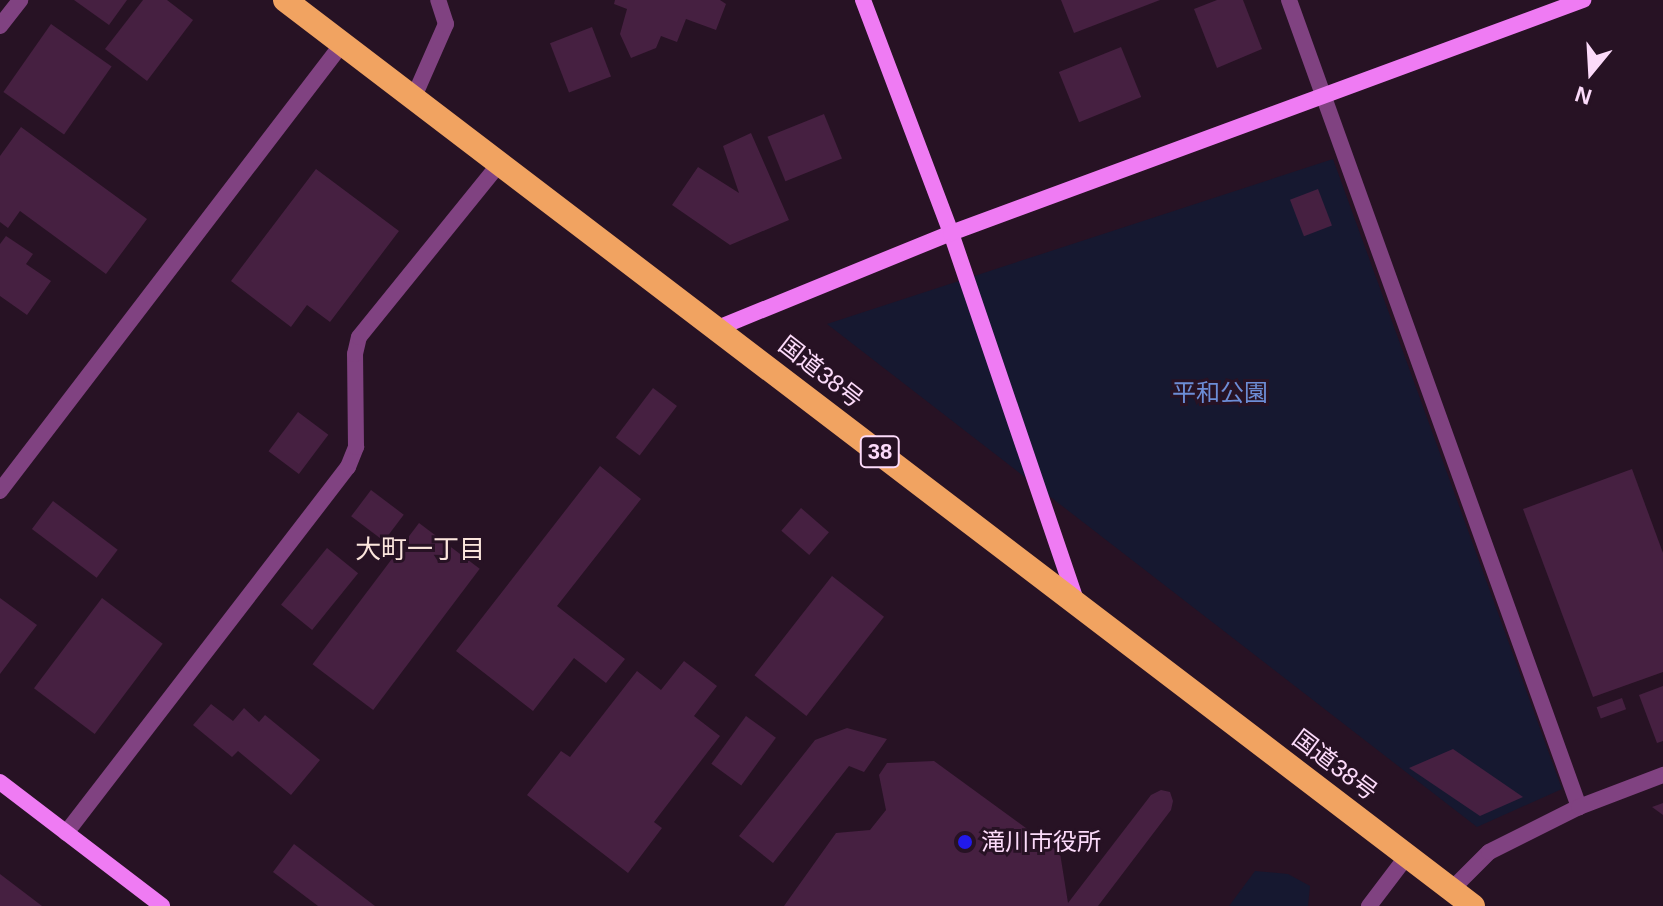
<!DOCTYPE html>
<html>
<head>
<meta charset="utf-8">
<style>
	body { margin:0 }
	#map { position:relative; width:1663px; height:906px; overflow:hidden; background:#271224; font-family:Arial,"Noto Sans JP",sans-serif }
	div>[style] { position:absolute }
	.green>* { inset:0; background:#161830 }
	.building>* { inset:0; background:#462041; transform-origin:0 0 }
	.street>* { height:16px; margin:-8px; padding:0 8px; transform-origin:8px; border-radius:8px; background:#804281 }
	.secondary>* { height:16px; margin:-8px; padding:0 8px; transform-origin:8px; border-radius:8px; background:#ef7bf3 }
	.highway>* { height:24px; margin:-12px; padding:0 12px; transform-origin:12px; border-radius:12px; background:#f1a361 }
	.dots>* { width:22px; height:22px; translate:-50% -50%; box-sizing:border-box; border:4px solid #271224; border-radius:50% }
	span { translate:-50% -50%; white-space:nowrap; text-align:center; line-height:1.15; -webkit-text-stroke:6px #271224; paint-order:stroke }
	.shield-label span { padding:2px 6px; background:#271224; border:2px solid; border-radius:6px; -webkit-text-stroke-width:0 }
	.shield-label { font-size:22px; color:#fcdbfa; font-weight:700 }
	.street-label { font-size:24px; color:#fcdbfa }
	.park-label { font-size:24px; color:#6d8dd6 }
	.poi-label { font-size:24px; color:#fcdbfa }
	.left { translate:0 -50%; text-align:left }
	.neighbourhood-label { font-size:26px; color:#fce6dd }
	.north { position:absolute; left:1551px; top:32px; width:80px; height:80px; -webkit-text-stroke:6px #271224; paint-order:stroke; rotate:198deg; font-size:22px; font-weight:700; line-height:32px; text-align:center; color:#fcdbfa }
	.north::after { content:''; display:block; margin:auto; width:28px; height:36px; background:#fcdbfa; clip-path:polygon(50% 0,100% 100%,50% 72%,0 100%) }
</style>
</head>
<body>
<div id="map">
	<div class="green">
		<div style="clip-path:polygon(1333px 159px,1562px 789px,1477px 827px,827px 324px)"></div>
		<div style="clip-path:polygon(1255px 871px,1288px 874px,1310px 886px,1308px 906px,1229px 906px)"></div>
	</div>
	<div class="building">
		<div style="clip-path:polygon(74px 0,127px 0,109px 25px)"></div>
		<div style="clip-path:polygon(143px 0,167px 0,193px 20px,147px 81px,105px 49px)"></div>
		<div style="clip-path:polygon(615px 0,720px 0,726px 4px,716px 30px,686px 19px,677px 42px,661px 36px,656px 48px,631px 58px,620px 34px,627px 9px,614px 4px)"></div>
		<div style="clip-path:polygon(1061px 0,1160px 0,1074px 33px)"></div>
		<div style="clip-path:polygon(1217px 0,1243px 0,1262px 49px,1217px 68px,1194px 9px)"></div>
		<div style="left:51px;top:24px;width:74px;height:83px;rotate:35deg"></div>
		<div style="left:592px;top:27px;width:53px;height:45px;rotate:69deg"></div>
		<div style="left:1121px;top:47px;width:54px;height:67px;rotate:68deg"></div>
		<div style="left:824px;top:114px;width:48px;height:61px;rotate:68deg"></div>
		<div style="clip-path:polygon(21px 127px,147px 219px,106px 274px,20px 211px,8px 228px,0 222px,0 156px)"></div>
		<div style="clip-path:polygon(751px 133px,789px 220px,730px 245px,672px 205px,698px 167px,739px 193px,723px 146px)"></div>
		<div style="clip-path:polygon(316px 169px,399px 231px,330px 322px,307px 305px,291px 327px,231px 281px)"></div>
		<div style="left:1318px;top:189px;width:39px;height:30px;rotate:69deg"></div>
		<div style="clip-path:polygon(6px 236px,33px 254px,26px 264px,51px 281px,27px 315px,0 296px,0 244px)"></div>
		<div style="left:653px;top:388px;width:30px;height:62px;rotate:37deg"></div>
		<div style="left:298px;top:412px;width:38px;height:49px;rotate:37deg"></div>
		<div style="clip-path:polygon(600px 466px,641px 499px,557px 606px,625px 659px,606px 683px,574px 658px,533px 711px,456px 651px)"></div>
		<div style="clip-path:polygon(1632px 469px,1663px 553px,1663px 672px,1593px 697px,1523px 509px)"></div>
		<div style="left:371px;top:490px;width:41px;height:33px;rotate:37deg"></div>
		<div style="left:53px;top:501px;width:81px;height:35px;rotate:37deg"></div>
		<div style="left:801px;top:508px;width:37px;height:30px;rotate:41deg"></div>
		<div style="left:419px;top:523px;width:76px;height:177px;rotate:37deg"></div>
		<div style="left:327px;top:548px;width:40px;height:73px;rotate:39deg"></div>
		<div style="left:832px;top:576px;width:66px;height:126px;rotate:38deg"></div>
		<div style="clip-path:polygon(0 598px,37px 625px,0 674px)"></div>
		<div style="left:102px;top:598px;width:76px;height:113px;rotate:37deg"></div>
		<div style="clip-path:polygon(684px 661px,717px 686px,694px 716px,720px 736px,654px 822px,662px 828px,628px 873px,527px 795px,561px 751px,570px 757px,637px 671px,661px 690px)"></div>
		<div style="clip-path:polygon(1663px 686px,1663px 741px,1657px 743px,1639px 695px)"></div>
		<div style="left:1622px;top:698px;width:12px;height:27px;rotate:70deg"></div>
		<div style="clip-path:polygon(211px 704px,233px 721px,244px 708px,259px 722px,265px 715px,320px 760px,291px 795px,238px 751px,232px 757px,193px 725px)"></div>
		<div style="left:746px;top:716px;width:37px;height:59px;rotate:36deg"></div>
		<div style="clip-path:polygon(847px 728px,887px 739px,864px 772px,849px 766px,773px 863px,739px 836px,815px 740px)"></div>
		<div style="clip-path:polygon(1453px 749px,1523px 797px,1480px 816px,1409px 768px)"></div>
		<div style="clip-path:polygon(934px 761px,1060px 853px,1068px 903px,1151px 795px,1161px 790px,1170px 792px,1173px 801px,1171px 810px,1098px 906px,784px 906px,836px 833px,870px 830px,886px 810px,879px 775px,887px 763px)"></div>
		<div style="clip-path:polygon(1663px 803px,1663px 815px,1652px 807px)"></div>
		<div style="clip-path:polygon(294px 844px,375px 906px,318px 906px,273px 872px)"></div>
		<div style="clip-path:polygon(0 874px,42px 906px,0 906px)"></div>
	</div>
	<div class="street">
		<div style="left:1289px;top:0;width:858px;rotate:70.23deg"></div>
		<div style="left:0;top:26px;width:33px;rotate:-52deg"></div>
		<div style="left:413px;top:99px;width:82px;rotate:-66.3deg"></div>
		<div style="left:446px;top:24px;width:25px;rotate:-108deg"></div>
		<div style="left:0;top:491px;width:563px;rotate:-52.58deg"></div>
		<div style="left:66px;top:833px;width:462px;rotate:-52.4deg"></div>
		<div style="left:348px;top:467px;width:22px;rotate:-68deg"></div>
		<div style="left:356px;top:447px;width:93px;rotate:-90.6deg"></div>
		<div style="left:355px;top:354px;width:17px;rotate:-77deg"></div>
		<div style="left:359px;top:337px;width:223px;rotate:-51deg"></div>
		<div style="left:1452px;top:889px;width:52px;rotate:-45deg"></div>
		<div style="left:1489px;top:852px;width:101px;rotate:-26.6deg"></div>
		<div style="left:1579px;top:807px;width:90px;rotate:-20.9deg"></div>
		<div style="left:1369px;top:906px;width:63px;rotate:-52.8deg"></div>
	</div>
	<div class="secondary">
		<div style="left:863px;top:0;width:249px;rotate:69.3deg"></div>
		<div style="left:951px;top:233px;width:393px;rotate:71.2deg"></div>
		<div style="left:718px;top:328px;width:252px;rotate:-22.2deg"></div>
		<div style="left:951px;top:233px;width:674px;rotate:-20.24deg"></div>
		<div style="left:0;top:782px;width:204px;rotate:37.4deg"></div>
	</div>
	<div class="highway">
		<div style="left:285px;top:0;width:1494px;rotate:37.33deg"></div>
	</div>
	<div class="dots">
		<div style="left:965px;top:842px;background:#2119ea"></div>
	</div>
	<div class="shield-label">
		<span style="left:880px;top:452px">38</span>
	</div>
	<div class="street-label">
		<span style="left:821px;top:372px;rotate:38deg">国道38号</span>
		<span style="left:1335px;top:765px;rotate:37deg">国道38号</span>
	</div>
	<div class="park-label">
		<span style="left:1220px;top:393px">平和公園</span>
	</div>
	<div class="poi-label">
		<span class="left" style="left:981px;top:842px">滝川市役所</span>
	</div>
	<div class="neighbourhood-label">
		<span style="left:420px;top:550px">大町一丁目</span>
	</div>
	<div class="north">N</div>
</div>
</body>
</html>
